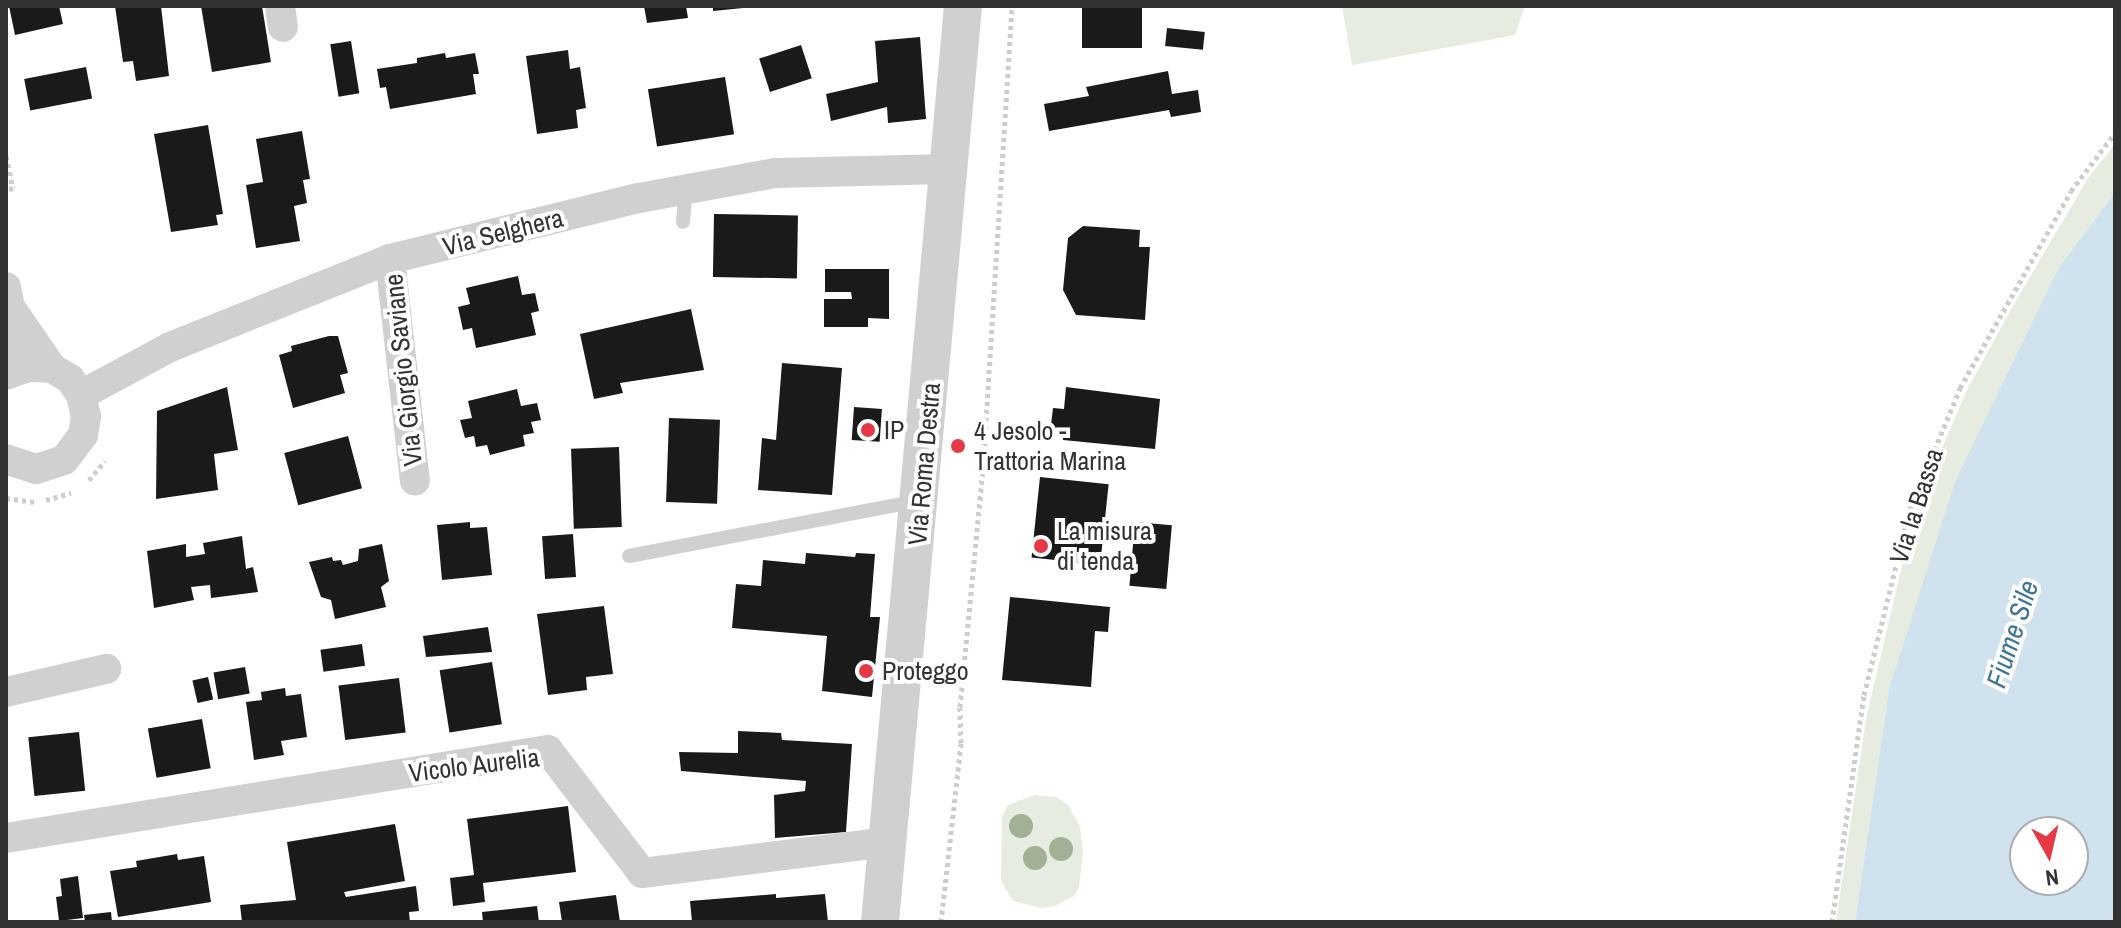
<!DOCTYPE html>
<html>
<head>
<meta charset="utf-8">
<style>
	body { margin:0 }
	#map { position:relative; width:2121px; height:928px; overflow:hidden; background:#fff; font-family:"Archivo Narrow",sans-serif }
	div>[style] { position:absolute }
	.green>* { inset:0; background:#e6ecdf }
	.water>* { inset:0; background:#cfe2ee }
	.building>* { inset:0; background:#1a1a1a; transform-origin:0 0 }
	.path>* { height:5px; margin-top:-2.5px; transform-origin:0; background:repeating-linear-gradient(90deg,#cdcdcd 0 4px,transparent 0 8px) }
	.service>* { height:14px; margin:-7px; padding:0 7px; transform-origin:7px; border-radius:7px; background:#d0d0d0 }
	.minor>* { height:30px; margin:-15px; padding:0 15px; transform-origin:15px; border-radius:15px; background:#d0d0d0 }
	.tertiary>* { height:38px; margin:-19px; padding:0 19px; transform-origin:19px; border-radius:19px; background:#d0d0d0 }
	.trees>* { width:24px; height:24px; margin:-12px; border-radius:50%; background:#a2b095 }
	.dots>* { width:22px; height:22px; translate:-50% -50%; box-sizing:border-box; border:4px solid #fff; border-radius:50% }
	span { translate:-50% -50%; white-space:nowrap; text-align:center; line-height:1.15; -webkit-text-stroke:8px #fff; paint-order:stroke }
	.street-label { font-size:26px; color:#333 }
	.poi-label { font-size:26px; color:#333 }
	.left { translate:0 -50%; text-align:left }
	.water-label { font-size:28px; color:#3f7597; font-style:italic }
	.frame { position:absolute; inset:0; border:8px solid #333; pointer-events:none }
	.north { position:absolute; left:2009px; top:816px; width:80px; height:80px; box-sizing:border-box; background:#fff; border:2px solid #adadad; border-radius:50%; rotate:172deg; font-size:22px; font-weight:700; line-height:32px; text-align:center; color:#333 }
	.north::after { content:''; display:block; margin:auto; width:28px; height:36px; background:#e63946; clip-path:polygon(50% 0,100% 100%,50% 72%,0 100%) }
</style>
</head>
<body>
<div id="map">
	<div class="green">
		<div style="clip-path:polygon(1342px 6px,1525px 6px,1515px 35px,1352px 65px)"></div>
		<div style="clip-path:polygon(2115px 144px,2115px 193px,2059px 267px,1889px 689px,1855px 922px,1836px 922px,1866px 719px,1915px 510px,1967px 390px,2010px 311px,2088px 178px)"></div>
		<div style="clip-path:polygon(1034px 795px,1056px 797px,1068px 805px,1080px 827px,1083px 853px,1079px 887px,1074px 896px,1055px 906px,1041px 908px,1013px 901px,1001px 880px,1002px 817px,1008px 805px)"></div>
	</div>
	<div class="water">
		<div style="clip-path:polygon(evenodd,2115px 193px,2115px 922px,1855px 922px,1889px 689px,1955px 482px,2059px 267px,2115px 193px,2025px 832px,2073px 832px,2073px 880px,2025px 880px,2025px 832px)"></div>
	</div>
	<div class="building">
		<div style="clip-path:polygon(9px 6px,59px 6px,63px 24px,15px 35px)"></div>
		<div style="clip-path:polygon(115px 6px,161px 6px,169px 76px,136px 81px,133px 61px,123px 62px)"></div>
		<div style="clip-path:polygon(201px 6px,262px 6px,271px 62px,212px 72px)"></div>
		<div style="clip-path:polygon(644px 6px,686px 6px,688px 18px,647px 23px)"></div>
		<div style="clip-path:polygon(713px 6px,743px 6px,743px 8px,713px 11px)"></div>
		<div style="left:1082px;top:6px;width:60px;height:42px"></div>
		<div style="left:1167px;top:28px;width:38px;height:18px;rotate:6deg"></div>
		<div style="clip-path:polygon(920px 37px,926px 119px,888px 123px,887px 107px,831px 121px,826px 94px,878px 82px,875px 41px)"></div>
		<div style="left:351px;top:41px;width:53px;height:21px;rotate:81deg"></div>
		<div style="left:801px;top:45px;width:35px;height:44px;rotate:72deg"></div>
		<div style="clip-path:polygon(568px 50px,570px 69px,580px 67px,586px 108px,576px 110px,578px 128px,537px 134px,526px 56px)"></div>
		<div style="clip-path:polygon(445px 53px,446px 58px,475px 53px,479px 74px,473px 74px,476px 94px,390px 109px,386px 87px,380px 88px,377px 69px,417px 63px,417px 58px)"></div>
		<div style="left:86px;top:67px;width:32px;height:63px;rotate:79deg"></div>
		<div style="clip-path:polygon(1168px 71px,1172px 94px,1198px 90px,1201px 112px,1171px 117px,1169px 110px,1049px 131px,1044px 104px,1089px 96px,1086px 87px)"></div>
		<div style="left:725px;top:77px;width:58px;height:78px;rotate:81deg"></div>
		<div style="clip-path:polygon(208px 125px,223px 214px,216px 215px,218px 225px,171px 232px,154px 134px)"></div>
		<div style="clip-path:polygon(302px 131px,310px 179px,303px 180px,307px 203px,294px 206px,300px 241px,256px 248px,246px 185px,263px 182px,256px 139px)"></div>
		<div style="left:714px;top:214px;width:84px;height:63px;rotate:1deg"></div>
		<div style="clip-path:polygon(1083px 226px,1140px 230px,1139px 247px,1150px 247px,1145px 320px,1076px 315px,1063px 290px,1068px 238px)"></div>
		<div style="clip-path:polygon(825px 269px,889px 269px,889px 319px,868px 318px,868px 327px,824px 327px,824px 299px,852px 299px,851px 292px,825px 292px)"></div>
		<div style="clip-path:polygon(518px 276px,522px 295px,535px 293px,539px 311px,531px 313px,536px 335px,476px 348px,472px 328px,463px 330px,458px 307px,470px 304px,466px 288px)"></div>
		<div style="clip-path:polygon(691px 309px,704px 370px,620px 383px,623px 393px,594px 399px,580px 334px)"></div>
		<div style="clip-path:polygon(329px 336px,338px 336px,348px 373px,340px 375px,345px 393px,293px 408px,279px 355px,292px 351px,291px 346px)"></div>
		<div style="clip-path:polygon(782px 363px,842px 368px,832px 495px,758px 490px,762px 438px,776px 440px)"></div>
		<div style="clip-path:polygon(227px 387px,238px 450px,214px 454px,218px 490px,156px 499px,157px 411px)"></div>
		<div style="clip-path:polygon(1066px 387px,1160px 399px,1155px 449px,1063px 440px,1063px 435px,1050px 433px,1053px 408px,1064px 409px)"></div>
		<div style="clip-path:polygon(517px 389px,521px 406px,537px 403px,541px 420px,531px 422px,534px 433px,523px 435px,525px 446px,490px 455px,487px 445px,476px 447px,474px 436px,465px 438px,460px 420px,472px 418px,468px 401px)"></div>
		<div style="left:854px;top:407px;width:28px;height:33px;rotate:4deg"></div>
		<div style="left:669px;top:418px;width:51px;height:84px;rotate:2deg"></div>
		<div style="left:348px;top:436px;width:54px;height:66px;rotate:75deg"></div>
		<div style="left:619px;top:447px;width:80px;height:48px;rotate:88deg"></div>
		<div style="left:1040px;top:477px;width:69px;height:81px;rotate:6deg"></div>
		<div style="clip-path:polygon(470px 522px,470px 528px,487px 527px,492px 575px,442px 580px,437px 525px)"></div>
		<div style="left:1135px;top:522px;width:37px;height:64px;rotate:5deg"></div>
		<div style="left:573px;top:534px;width:43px;height:31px;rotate:86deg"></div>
		<div style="clip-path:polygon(242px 536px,246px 569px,253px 567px,258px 592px,211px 598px,210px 585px,191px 587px,194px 600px,154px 608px,147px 551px,186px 544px,186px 557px,205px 554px,203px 543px)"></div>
		<div style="clip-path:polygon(382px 544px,389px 581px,381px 587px,386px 607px,335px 619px,331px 600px,321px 597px,309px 562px,332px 557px,333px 561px,341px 560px,343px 565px,358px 561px,359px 549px)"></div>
		<div style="clip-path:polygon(806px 553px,855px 557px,856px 553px,875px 554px,870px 617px,880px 617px,872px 697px,822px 691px,827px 636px,732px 628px,736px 584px,761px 586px,763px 560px,805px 564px)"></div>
		<div style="clip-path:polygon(1010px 597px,1110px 607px,1108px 632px,1095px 631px,1091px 687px,1002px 680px)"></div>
		<div style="clip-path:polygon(604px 606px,613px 674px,586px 677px,587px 690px,548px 695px,537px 614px)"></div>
		<div style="clip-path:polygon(488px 627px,492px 652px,426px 657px,423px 636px)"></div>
		<div style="left:362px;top:644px;width:22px;height:42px;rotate:82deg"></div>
		<div style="left:492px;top:662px;width:63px;height:53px;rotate:81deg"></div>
		<div style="left:245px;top:667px;width:27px;height:32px;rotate:80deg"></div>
		<div style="left:208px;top:677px;width:23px;height:16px;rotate:77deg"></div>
		<div style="left:399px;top:678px;width:55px;height:61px;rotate:83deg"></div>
		<div style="clip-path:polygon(285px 688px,286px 696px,301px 694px,307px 737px,281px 741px,284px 755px,254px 760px,246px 702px,262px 700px,261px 692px)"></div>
		<div style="left:202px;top:719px;width:50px;height:55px;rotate:80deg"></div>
		<div style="clip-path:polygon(738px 731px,781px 733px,782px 740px,852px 744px,846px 832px,775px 838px,774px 795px,805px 791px,806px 781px,681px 771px,679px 752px,738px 753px)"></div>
		<div style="left:79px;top:732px;width:59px;height:51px;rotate:84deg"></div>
		<div style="clip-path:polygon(568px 806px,576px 872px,483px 883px,485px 902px,453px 906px,450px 878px,474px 875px,467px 819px)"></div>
		<div style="clip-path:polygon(395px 824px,405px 881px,344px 892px,346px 897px,416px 886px,419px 911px,409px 912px,410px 922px,242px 922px,240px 905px,296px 900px,287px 842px)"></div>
		<div style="clip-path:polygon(177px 854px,178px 860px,204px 856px,211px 902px,118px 917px,110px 871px,137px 867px,136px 861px)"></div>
		<div style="clip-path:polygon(78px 876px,83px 918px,59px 921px,56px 897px,62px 896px,60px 879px)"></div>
		<div style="clip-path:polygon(776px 894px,776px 898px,825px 894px,828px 922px,692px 922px,690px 901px)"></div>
		<div style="clip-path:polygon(616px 895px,620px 922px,562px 922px,559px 902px)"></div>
		<div style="clip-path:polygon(537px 906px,539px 922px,483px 922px,482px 912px)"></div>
		<div style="clip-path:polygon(111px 912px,112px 922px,85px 922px,84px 915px)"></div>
	</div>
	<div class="path">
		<div style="left:6px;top:156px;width:33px;rotate:78deg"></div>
		<div style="left:13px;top:188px;width:7px;rotate:164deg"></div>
		<div style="left:89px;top:480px;width:25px;rotate:-50deg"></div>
		<div style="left:6px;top:498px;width:30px;rotate:8deg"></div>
		<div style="left:46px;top:500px;width:26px;rotate:-16deg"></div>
		<div style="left:941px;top:922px;width:180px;rotate:-83.6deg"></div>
		<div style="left:961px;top:743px;width:36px;rotate:-92deg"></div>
		<div style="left:960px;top:707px;width:239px;rotate:-84.5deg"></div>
		<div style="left:983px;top:469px;width:464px;rotate:-86.4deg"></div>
		<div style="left:1832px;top:922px;width:229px;rotate:-82deg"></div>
		<div style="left:1864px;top:695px;width:192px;rotate:-76.1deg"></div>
		<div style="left:1910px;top:509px;width:131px;rotate:-67.5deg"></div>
		<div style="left:1960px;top:388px;width:226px;rotate:-60.6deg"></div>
		<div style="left:2071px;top:191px;width:73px;rotate:-52.8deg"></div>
	</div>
	<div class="service">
		<div style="left:683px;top:222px;width:32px;rotate:-85deg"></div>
		<div style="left:629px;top:556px;width:292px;rotate:-10.8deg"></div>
	</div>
	<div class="minor">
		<div style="left:280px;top:6px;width:21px;rotate:82deg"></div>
		<div style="left:390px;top:259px;width:223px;rotate:83.6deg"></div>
		<div style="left:6px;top:287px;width:20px;rotate:79deg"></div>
		<div style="left:10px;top:307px;width:67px;rotate:92.6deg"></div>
		<div style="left:10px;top:307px;width:74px;rotate:55.5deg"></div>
		<div style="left:6px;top:375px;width:23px;rotate:-20deg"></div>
		<div style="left:28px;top:367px;width:24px;rotate:2deg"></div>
		<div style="left:52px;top:368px;width:21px;rotate:31deg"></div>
		<div style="left:70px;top:379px;width:19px;rotate:55deg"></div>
		<div style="left:81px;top:395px;width:22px;rotate:77deg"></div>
		<div style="left:86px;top:416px;width:19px;rotate:99deg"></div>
		<div style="left:83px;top:435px;width:31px;rotate:127deg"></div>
		<div style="left:64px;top:460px;width:29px;rotate:162deg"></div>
		<div style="left:36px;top:469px;width:32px;rotate:-162deg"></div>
		<div style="left:81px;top:395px;width:101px;rotate:-28.3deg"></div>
		<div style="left:170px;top:347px;width:237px;rotate:-21.8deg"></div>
		<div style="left:390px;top:259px;width:256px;rotate:-13.8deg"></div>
		<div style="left:639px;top:198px;width:138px;rotate:-10.4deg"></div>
		<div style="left:775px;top:173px;width:174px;rotate:-1.3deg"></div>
		<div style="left:6px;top:692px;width:103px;rotate:-13deg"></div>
		<div style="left:6px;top:838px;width:549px;rotate:-9.22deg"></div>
		<div style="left:548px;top:750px;width:155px;rotate:52.6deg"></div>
		<div style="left:642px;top:873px;width:248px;rotate:-7.2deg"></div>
	</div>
	<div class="tertiary">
		<div style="left:880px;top:922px;width:920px;rotate:-84.82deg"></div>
	</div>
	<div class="trees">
		<div style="left:1021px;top:826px"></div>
		<div style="left:1061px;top:849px"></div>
		<div style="left:1035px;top:858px"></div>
	</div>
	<div class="dots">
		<div style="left:868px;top:430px;background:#e63946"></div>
		<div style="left:958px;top:446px;background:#e63946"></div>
		<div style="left:1041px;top:546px;background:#e63946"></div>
		<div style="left:866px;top:671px;background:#e63946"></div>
	</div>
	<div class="street-label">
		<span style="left:503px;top:232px;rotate:-14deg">Via Selghera</span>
		<span style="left:403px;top:370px;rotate:-96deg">Via Giorgio Saviane</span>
		<span style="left:924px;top:464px;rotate:-85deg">Via Roma Destra</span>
		<span style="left:1916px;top:506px;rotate:-72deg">Via la Bassa</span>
		<span style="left:474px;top:765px;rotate:-7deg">Vicolo Aurelia</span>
	</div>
	<div class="poi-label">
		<span class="left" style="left:884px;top:430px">IP</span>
		<span class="left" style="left:974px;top:446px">4 Jesolo -<br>Trattoria Marina</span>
		<span class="left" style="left:1057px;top:546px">La misura<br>di tenda</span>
		<span class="left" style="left:882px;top:671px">Proteggo</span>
	</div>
	<div class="water-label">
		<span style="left:2012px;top:634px;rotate:-72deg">Fiume Sile</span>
	</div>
	<div class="frame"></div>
	<div class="north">N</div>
</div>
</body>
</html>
